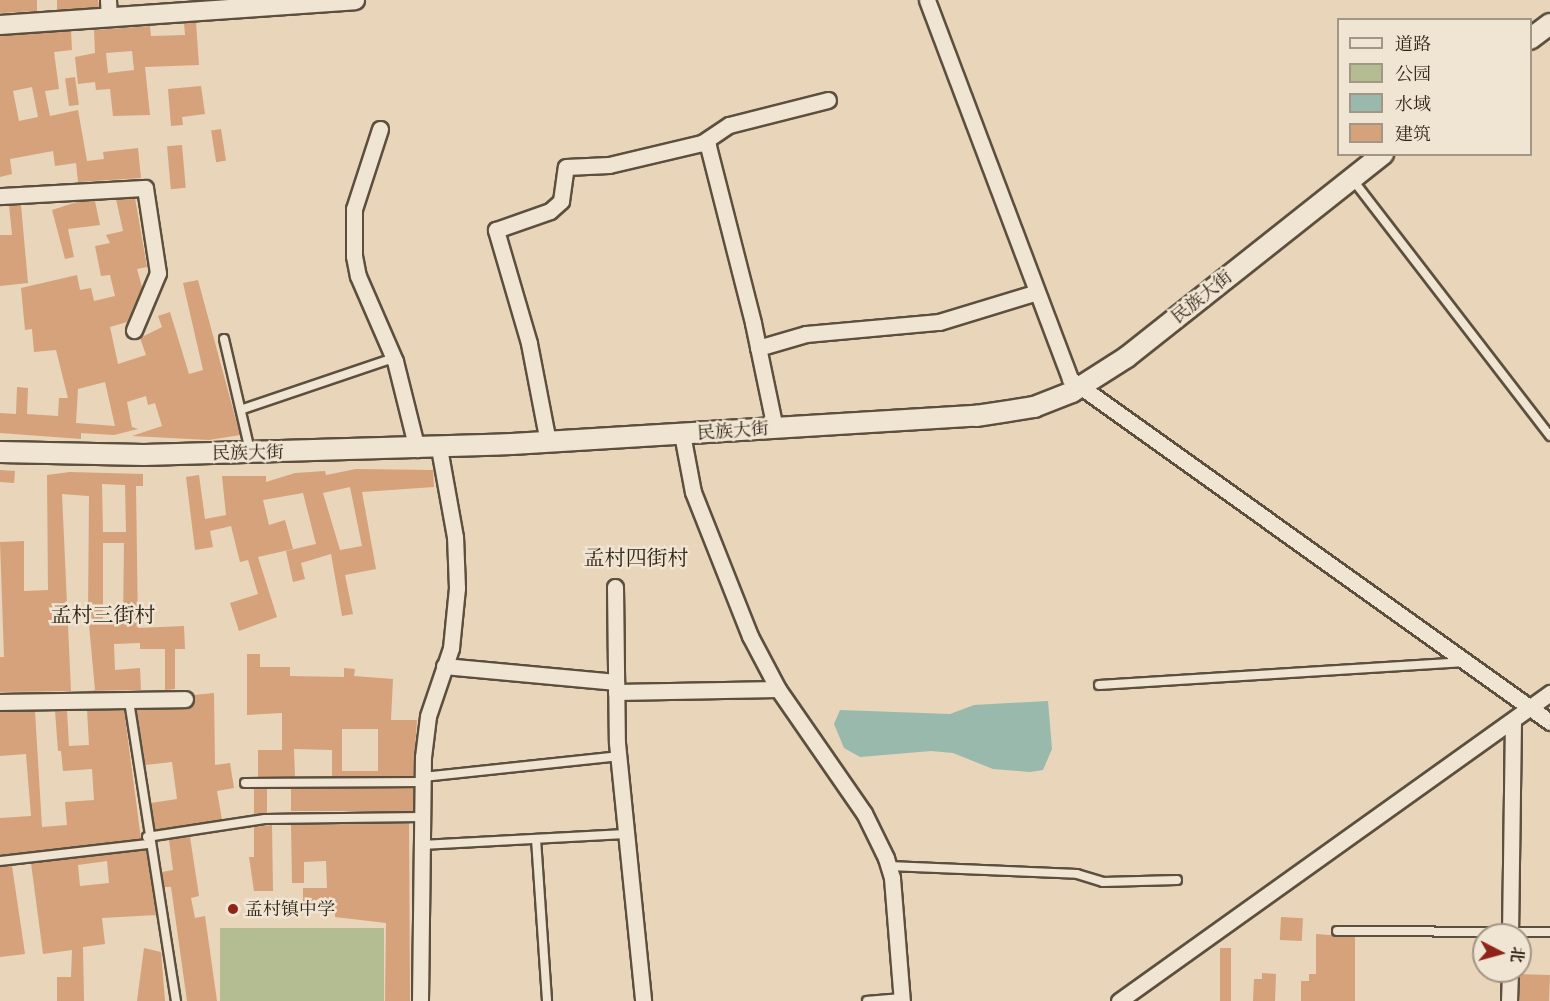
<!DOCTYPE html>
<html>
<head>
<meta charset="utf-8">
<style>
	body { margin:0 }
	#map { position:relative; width:1550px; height:1001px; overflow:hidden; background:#e8d5ba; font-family:"Gentium Book Plus","Noto Serif SC",serif }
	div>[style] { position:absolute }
	.green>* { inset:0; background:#b4bd91; transform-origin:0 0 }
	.water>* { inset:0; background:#98b9ac }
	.building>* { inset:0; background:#d5a27c; transform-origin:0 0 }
	.roads { filter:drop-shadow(2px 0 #5c4f3e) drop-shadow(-2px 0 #5c4f3e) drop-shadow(0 2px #5c4f3e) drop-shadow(0 -2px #5c4f3e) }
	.service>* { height:8px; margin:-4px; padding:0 4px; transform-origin:4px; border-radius:4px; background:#f0e4d2 }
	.minor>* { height:15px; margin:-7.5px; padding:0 7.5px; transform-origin:7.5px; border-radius:7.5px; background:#f0e4d2 }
	.tertiary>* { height:18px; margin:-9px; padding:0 9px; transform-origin:9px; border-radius:9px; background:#f0e4d2 }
	.secondary>* { height:20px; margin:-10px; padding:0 10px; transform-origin:10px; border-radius:10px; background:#f0e4d2 }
	.dots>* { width:16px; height:16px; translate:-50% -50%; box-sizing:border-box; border:3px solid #f0e4d2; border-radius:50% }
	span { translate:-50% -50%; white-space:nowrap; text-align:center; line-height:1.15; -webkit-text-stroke:5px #f0e4d2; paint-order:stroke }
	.street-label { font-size:18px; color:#2e2215 }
	.poi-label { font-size:18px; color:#2e2215 }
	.left { translate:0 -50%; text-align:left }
	.quarter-label { font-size:21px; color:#2e2215 }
	.legend { position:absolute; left:1337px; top:18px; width:195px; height:138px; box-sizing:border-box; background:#f0e4d2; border:2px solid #a29686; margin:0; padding:8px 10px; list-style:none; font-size:18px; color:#2e2215 }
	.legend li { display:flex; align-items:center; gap:12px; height:30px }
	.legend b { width:30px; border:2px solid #a29686 }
	.north { position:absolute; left:1472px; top:923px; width:60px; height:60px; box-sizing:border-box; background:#f0e4d2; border:2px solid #a29686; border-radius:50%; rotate:96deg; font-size:16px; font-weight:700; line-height:24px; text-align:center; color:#2e2215 }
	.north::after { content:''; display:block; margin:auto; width:21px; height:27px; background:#8f2418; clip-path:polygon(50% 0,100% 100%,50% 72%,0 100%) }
</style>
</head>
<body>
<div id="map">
	<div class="green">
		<div style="left:220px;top:928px;width:164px;height:74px"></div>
	</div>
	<div class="water">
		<div style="clip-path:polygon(1048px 701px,1052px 749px,1043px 770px,1030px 772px,993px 769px,953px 753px,931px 751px,860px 757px,844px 748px,834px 724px,840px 710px,950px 714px,974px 705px)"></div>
	</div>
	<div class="building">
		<div style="clip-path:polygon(0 0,37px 0,37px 11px,0 13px)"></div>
		<div style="clip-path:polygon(57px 0,98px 0,99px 7px,57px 10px)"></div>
		<div style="clip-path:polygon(evenodd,196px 22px,199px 65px,145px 67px,150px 115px,113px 116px,110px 89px,96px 90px,95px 82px,78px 84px,75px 57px,95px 53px,94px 30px,150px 26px,151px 36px,185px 35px,184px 23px,196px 22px,132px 51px,134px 70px,108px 73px,106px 53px,132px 51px)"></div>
		<div style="clip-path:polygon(evenodd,71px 31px,72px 50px,54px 52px,59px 89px,45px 91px,50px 116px,78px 110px,87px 161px,104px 159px,103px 152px,138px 148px,141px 178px,78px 182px,76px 163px,55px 166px,53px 151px,10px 159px,12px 174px,0 177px,0 36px,71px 31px,32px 87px,38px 117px,19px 121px,13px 91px,32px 87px)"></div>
		<div style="left:75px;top:77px;width:28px;height:10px;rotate:82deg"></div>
		<div style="clip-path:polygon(201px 86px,205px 114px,182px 117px,183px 125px,171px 126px,168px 89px)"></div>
		<div style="left:221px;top:129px;width:32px;height:10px;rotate:81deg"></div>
		<div style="left:182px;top:145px;width:43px;height:15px;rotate:85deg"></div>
		<div style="clip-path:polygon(evenodd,135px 198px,147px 267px,137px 269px,142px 287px,127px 322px,110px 327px,118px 364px,146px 355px,140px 338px,162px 327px,158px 316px,170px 312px,189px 374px,203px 370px,183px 283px,198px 280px,240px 435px,209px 440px,132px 436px,162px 426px,155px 403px,148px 405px,146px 396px,127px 402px,132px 427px,138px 429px,114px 435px,81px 433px,81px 439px,0 433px,0 413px,16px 414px,17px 387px,28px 388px,27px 414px,58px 416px,59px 398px,68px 398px,56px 350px,34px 352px,32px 329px,25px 330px,21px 288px,77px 275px,80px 290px,91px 288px,94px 301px,115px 296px,110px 275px,101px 276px,95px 246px,110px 243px,106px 235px,123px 231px,116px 199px,135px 198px,105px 382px,115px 426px,76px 423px,78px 389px,105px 382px)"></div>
		<div style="clip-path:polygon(80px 201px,95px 201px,100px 225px,68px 229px,74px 257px,65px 259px,52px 210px)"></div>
		<div style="clip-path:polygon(9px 205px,21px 205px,28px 283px,0 286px,0 235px,12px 235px)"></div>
		<div style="clip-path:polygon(evenodd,356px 469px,433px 470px,434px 487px,362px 492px,376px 569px,345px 575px,353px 614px,342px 616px,331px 554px,301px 563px,305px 579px,293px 582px,286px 551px,316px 544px,303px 493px,263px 500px,269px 525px,285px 520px,293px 549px,258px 557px,277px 617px,239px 631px,230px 603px,258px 594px,248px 560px,240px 562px,231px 526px,210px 531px,213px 547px,195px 550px,186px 477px,199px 475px,205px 519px,226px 515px,222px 476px,266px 476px,266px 482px,295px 473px,325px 471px,326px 475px,356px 469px,350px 487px,362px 546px,340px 550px,323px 493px,350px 487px)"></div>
		<div style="left:0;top:470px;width:15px;height:12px;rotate:4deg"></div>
		<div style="clip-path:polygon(evenodd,70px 472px,143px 474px,143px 486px,136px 486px,138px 628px,184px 626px,185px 649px,175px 649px,175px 689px,165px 690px,165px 649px,140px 649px,140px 643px,114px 644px,115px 670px,140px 668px,141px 690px,88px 691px,95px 690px,88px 614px,89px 496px,62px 494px,71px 691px,0 692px,0 657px,4px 657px,0 542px,24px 541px,24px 591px,48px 590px,47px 475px,70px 472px,102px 484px,125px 485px,126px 532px,103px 532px,102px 484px,70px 472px,103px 543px,124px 543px,123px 623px,103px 624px,103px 543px)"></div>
		<div style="clip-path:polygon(evenodd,247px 654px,260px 654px,260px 667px,290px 667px,290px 676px,344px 677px,344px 668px,355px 669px,354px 676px,393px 679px,391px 720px,417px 720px,413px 776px,332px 777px,332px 750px,294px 749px,295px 777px,258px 777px,258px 750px,282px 750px,282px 713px,247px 715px,247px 654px,342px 729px,378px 729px,378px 771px,342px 771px,342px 729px)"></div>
		<div style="clip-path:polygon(214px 693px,215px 765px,230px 763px,234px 788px,217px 791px,222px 820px,155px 830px,151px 803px,177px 799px,172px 762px,145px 765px,136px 710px,186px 709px,193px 704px,194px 695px)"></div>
		<div style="clip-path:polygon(87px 710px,124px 710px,141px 839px,0 855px,0 818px,31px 816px,26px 754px,0 756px,0 712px,35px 711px,42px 827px,67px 825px,65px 802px,94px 800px,92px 769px,63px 771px,61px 751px,58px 751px,55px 711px,67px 711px,69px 746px,89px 745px)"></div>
		<div style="left:413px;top:788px;width:23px;height:122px;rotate:90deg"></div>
		<div style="left:254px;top:789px;width:13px;height:26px"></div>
		<div style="clip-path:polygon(409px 823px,410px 1001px,385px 1001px,386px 923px,335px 917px,335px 900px,313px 900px,313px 912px,303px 912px,303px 888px,327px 888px,326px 861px,304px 862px,304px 883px,292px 883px,291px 825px)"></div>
		<div style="clip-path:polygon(272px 825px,273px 891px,254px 891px,249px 857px,254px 857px,254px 827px)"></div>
		<div style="clip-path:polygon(190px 837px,199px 896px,191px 898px,195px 918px,205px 916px,217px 1001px,187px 1001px,171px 887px,164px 887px,162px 872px,173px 870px,169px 840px)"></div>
		<div style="clip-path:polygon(evenodd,146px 850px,156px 915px,102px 918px,105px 944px,83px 947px,84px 1001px,57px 1001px,57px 977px,71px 977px,72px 950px,43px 954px,31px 863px,146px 850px,107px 861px,109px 883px,80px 886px,78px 865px,107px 861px)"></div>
		<div style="clip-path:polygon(12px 866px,25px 954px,0 957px,0 867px)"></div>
		<div style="left:1281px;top:917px;width:22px;height:23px;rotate:3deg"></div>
		<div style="clip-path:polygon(1316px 934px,1355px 937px,1355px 1001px,1301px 1001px,1301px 981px,1309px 981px,1309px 974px,1316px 974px)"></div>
		<div style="clip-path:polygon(144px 948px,161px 952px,165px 1001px,137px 1001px)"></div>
		<div style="left:1220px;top:948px;width:11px;height:53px"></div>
		<div style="clip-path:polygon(1262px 973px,1276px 974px,1275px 1001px,1253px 1001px,1254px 979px,1262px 979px)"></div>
		<div style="left:1520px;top:974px;width:30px;height:27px;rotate:2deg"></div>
	</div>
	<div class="roads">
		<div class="service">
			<div style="left:1353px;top:180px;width:323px;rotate:52.4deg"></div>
			<div style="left:224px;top:339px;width:115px;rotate:76.9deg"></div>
			<div style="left:243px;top:409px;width:159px;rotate:-18.7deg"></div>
			<div style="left:1099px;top:685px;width:367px;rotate:-3.6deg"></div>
			<div style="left:129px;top:701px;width:304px;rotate:81.1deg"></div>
			<div style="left:423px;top:777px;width:196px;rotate:-6.1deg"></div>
			<div style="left:245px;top:783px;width:177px;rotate:-0.3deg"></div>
			<div style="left:147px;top:837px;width:119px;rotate:-8.7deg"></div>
			<div style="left:265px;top:819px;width:156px;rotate:-0.7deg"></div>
			<div style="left:536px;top:839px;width:162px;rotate:86.1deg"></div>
			<div style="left:421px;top:845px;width:205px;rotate:-3.1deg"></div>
			<div style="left:0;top:861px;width:149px;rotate:-6.6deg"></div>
			<div style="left:889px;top:866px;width:188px;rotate:2.4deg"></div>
			<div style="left:1077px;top:874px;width:27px;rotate:17deg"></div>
			<div style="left:1103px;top:882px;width:74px;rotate:-1.5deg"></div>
			<div style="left:1337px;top:931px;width:213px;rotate:0.3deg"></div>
			<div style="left:867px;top:1001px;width:34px;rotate:-5deg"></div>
		</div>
		<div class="minor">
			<div style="left:108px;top:0;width:17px;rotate:87deg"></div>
			<div style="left:927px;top:0;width:405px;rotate:69.3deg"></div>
			<div style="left:1070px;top:379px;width:590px;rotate:35.55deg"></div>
			<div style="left:380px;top:129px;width:84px;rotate:108deg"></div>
			<div style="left:354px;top:209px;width:47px;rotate:90deg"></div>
			<div style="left:354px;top:256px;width:20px;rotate:79deg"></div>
			<div style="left:358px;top:276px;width:93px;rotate:66.5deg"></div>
			<div style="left:395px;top:361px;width:91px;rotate:76deg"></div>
			<div style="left:702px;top:143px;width:32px;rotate:-34deg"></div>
			<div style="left:729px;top:125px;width:102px;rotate:-14.2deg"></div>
			<div style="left:0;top:196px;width:145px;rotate:-3.2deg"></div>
			<div style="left:145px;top:188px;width:86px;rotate:81.3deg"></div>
			<div style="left:158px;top:273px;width:62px;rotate:112.8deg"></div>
			<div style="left:758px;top:348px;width:50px;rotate:-16.3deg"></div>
			<div style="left:806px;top:334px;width:134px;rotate:-5.2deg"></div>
			<div style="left:939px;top:322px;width:99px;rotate:-17deg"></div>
			<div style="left:682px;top:434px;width:59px;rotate:79.3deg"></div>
			<div style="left:693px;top:492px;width:155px;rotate:68.4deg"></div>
			<div style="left:750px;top:636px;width:60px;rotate:62.2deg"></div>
			<div style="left:778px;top:689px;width:151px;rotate:55.3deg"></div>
			<div style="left:864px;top:813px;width:50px;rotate:63.9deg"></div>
			<div style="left:886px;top:858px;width:21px;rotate:73deg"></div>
			<div style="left:892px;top:878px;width:123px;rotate:85.4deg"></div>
			<div style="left:548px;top:442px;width:101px;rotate:-100.9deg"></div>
			<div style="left:529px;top:343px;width:118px;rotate:-106.3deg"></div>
			<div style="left:496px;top:230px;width:57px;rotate:-19.4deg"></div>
			<div style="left:550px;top:211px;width:15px;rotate:-42deg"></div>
			<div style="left:561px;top:201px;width:34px;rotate:-82deg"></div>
			<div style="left:566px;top:167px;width:43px;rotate:-2.7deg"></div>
			<div style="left:609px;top:165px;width:96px;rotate:-13.3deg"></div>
			<div style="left:702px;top:143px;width:7px;rotate:27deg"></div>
			<div style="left:708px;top:146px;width:183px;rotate:75.7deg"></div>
			<div style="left:753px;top:323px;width:107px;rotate:78.2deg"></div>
			<div style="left:615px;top:587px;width:156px;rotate:89.3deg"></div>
			<div style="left:617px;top:743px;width:259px;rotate:84.2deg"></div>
			<div style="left:444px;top:666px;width:173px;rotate:5.3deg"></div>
			<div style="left:616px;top:692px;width:162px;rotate:-1.1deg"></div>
			<div style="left:0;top:702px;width:185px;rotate:-0.9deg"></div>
			<div style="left:1510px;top:935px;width:214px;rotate:-89.2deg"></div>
			<div style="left:420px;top:1001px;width:244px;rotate:-89.3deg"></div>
			<div style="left:423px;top:757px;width:41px;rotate:-83deg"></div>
			<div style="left:428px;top:716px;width:72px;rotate:-71.3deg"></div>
			<div style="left:451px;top:648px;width:60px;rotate:-84.3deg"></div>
			<div style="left:457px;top:588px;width:51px;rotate:-92.2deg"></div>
			<div style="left:455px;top:537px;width:90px;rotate:-100.2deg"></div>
			<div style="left:1119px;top:1001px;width:530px;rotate:-35.55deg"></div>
			<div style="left:1509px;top:1001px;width:30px;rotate:-88deg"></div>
		</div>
		<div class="tertiary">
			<div style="left:0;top:25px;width:356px;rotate:-4deg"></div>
		</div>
		<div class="secondary">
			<div style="left:1530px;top:39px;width:25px;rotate:-37deg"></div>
			<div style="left:0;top:452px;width:144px;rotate:1.2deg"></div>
			<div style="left:144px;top:455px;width:368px;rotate:-1.7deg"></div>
			<div style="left:512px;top:444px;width:465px;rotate:-3.5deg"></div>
			<div style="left:976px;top:416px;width:59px;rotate:-8.8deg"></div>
			<div style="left:1034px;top:407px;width:41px;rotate:-21.5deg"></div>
			<div style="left:1072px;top:392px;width:65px;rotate:-32.5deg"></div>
			<div style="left:1127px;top:357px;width:327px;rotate:-38.4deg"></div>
		</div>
	</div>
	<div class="dots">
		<div style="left:233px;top:909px;background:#8f2418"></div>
	</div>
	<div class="street-label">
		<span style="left:1202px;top:297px;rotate:-39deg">民族大街</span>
		<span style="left:733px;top:431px;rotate:-4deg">民族大街</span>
		<span style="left:248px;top:453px;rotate:-1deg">民族大街</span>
	</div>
	<div class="poi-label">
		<span class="left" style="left:245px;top:909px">孟村镇中学</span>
	</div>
	<div class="quarter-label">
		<span style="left:636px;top:558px">孟村四街村</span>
		<span style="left:103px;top:615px">孟村三街村</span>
	</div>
	<ul class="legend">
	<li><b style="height:8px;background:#f0e4d2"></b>道路</li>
	<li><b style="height:16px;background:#b4bd91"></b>公园</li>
	<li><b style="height:16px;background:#98b9ac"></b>水域</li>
	<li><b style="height:16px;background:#d5a27c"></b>建筑</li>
	</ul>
	<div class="north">北</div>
</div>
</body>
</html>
